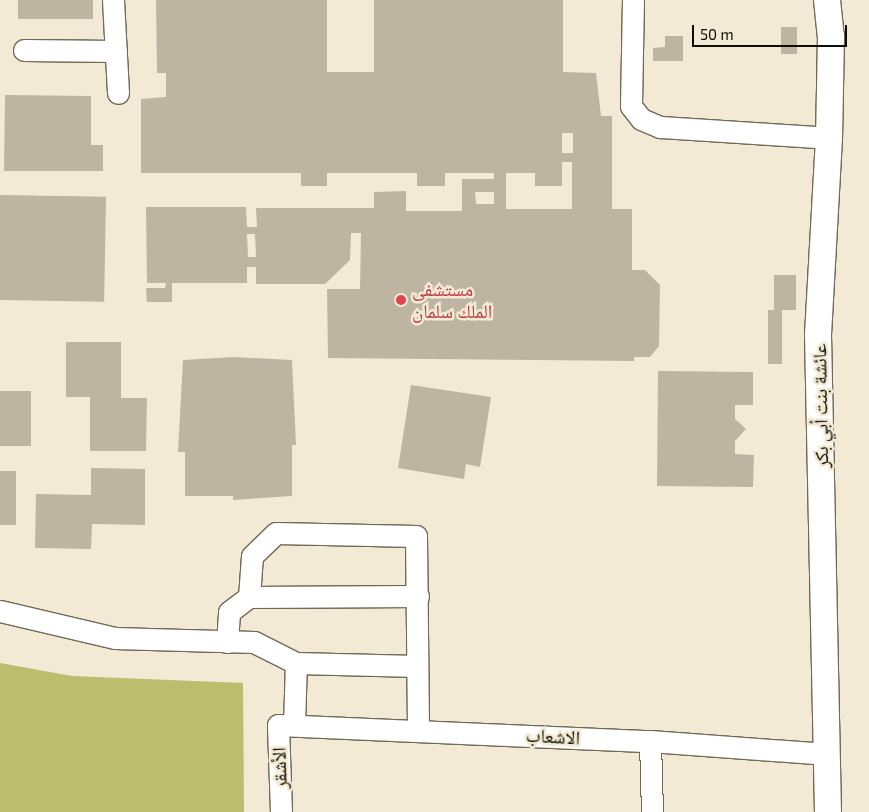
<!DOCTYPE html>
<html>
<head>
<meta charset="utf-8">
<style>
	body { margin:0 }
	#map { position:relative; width:869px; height:812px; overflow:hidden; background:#f2ead5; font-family:"Exo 2","Noto Naskh Arabic",sans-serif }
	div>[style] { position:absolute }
	.green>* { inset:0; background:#babe6d }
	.building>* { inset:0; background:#bdb5a2; transform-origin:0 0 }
	.roads { filter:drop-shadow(1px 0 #716957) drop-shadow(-1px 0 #716957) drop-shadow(0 1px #716957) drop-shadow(0 -1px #716957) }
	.minor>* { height:21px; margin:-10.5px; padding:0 10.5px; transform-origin:10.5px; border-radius:10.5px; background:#fff }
	.major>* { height:26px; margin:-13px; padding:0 13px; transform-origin:13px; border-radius:13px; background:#fff }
	.dots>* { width:14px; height:14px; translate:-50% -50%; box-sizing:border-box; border:2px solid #f2ead5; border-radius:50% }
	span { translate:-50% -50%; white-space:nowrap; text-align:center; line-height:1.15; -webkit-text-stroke:5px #f2ead5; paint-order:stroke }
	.health-label { font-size:19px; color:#be3a42 }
	.left { translate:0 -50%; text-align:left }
	.street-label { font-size:19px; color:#100d06 }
	.scale { position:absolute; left:692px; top:25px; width:155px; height:22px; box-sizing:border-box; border:2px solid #100d06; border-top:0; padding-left:6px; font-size:15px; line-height:18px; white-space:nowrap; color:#100d06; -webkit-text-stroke:4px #f2ead5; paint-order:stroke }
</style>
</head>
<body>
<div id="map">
	<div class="green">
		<div style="clip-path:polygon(0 663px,72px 676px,243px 683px,244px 812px,0 812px)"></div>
	</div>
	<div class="building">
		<div style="left:18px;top:0;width:75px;height:19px"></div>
		<div style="clip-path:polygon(evenodd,156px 0,327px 0,327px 72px,374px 72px,374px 0,563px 0,563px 72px,596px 73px,601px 116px,612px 116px,612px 209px,632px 209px,632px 270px,645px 270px,660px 285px,659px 346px,650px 357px,634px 357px,634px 361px,328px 358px,327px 289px,360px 289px,361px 233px,351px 233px,350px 260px,325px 284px,256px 284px,256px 267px,247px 267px,247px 283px,172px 283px,172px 302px,147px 302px,146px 288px,165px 288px,166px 283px,147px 283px,146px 207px,246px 207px,247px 227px,257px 227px,256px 208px,374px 208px,374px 192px,406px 191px,406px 211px,462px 211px,462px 179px,494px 179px,494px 173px,445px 173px,445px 186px,417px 186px,417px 173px,327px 173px,327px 186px,301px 186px,301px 173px,141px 173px,141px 99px,166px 97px,166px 73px,157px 73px,156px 0,562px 133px,573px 133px,573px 153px,562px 153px,562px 133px,156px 0,562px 162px,572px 162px,572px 209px,506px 209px,506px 173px,535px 173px,535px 186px,562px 186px,562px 162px,156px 0,475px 192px,494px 192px,494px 204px,476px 204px,475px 192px,156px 0,247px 234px,255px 234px,256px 257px,248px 257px,247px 234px)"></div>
		<div style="left:781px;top:27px;width:16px;height:27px"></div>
		<div style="clip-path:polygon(665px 36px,683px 36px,683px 61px,653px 61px,653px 48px,665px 47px)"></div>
		<div style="clip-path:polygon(5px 95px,91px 96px,91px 145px,103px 145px,103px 171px,4px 171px)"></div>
		<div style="left:0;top:195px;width:106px;height:105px;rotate:1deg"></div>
		<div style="clip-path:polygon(774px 275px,796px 275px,796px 310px,782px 310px,782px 364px,768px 364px,768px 310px,774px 310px)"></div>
		<div style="clip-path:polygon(66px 342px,121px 342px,121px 398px,147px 398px,146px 451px,90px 451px,90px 397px,66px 397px)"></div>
		<div style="clip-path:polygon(234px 357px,292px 360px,296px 445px,292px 445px,292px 496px,233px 500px,233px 496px,185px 496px,185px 452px,178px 452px,183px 360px)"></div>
		<div style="clip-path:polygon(658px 371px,753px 372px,753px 405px,735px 405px,735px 419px,746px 429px,735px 441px,735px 454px,754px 455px,753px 487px,657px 486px)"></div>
		<div style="clip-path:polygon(411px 385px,491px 397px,480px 467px,466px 464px,464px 479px,398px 468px)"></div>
		<div style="left:0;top:391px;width:31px;height:55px"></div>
		<div style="clip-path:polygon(91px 468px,145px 469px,145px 525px,92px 524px,91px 549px,35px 548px,36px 494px,91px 495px)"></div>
		<div style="left:0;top:471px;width:16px;height:54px"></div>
	</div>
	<div class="roads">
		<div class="minor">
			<div style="left:113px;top:0;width:93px;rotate:86.9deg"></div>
			<div style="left:633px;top:0;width:106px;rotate:91.1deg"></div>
			<div style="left:631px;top:106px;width:16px;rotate:52deg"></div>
			<div style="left:641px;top:119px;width:21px;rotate:23deg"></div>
			<div style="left:660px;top:127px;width:169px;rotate:3.7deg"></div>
			<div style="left:24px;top:50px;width:92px;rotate:0.6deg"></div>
			<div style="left:249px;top:597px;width:41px;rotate:-85.8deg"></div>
			<div style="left:252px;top:556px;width:33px;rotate:-44deg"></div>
			<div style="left:276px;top:533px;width:140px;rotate:1.2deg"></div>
			<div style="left:416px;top:536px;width:193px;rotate:89.4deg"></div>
			<div style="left:0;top:611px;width:118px;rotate:13.2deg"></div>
			<div style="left:115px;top:638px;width:139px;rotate:1.6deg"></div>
			<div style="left:254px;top:642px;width:47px;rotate:26.6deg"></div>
			<div style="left:296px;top:663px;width:121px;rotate:1.4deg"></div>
			<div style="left:227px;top:642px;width:30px;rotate:-86deg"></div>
			<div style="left:229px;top:612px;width:25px;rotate:-37deg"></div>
			<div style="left:249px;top:597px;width:169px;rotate:-0.3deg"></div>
			<div style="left:294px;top:725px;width:62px;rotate:-88.2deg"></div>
			<div style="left:650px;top:741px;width:71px;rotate:88.4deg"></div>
			<div style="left:281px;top:812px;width:87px;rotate:-92deg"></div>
			<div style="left:278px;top:725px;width:372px;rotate:2.5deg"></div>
			<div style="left:650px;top:741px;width:178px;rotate:4.2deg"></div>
		</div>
		<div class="major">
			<div style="left:827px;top:0;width:36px;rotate:84deg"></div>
			<div style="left:831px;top:36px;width:102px;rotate:91.1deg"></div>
			<div style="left:829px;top:138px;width:197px;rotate:93.2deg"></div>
			<div style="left:818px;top:335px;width:477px;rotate:88.8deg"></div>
		</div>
	</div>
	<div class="dots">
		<div style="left:401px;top:300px;background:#e0444e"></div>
	</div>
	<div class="health-label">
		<span class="left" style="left:412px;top:300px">مستشفى<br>الملك سلمان</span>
	</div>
	<div class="street-label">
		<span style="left:820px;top:406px;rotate:-91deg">عائشة بنت أبي بكر</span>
		<span style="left:553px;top:736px;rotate:3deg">الاشعاب</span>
		<span style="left:279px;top:768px;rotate:-92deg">الأشقر</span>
	</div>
	<div class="scale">50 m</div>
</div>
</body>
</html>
